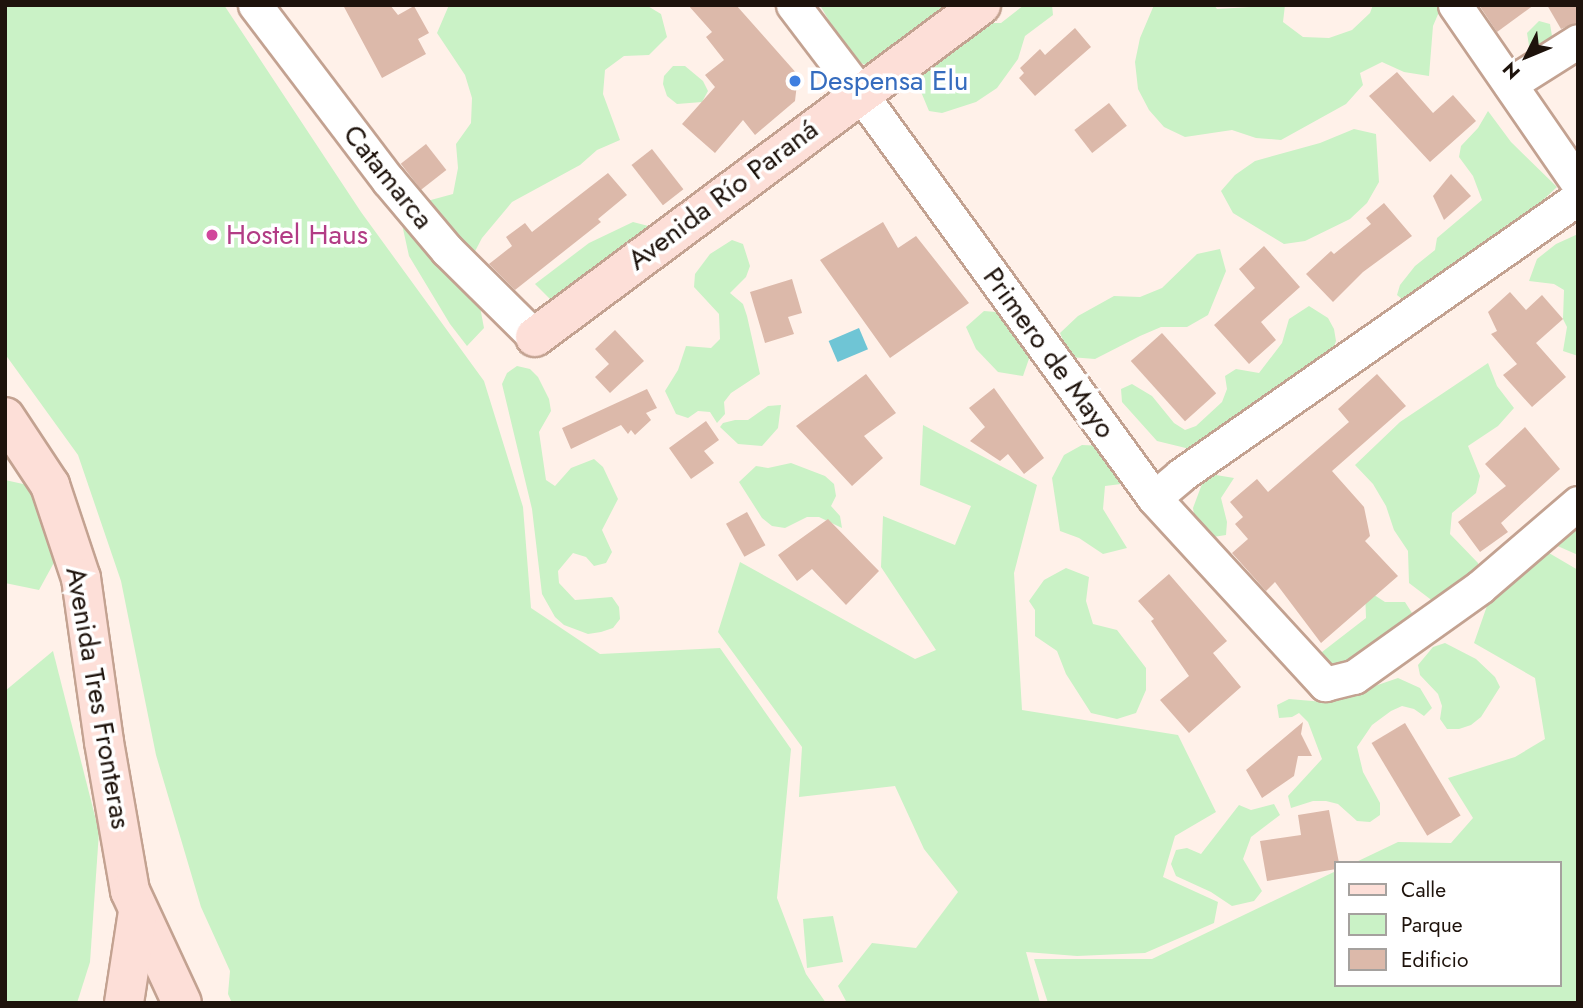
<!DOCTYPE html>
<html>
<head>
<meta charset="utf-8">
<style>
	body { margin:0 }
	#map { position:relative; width:1583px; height:1008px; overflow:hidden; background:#fff1e9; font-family:Jost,sans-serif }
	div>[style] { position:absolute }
	.green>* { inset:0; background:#caf2c6 }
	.water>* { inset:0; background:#6fc5d5; transform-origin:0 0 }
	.building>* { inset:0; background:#dcb9aa; transform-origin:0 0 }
	.roads { filter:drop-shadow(2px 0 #c3a291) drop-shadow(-2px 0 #c3a291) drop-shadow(0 2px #c3a291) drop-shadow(0 -2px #c3a291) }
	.street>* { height:33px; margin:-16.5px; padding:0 16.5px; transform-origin:16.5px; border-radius:16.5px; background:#fff }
	.secondary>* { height:38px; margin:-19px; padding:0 19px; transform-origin:19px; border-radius:19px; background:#fddfd8 }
	.dots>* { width:19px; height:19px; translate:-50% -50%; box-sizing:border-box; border:4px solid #fff; border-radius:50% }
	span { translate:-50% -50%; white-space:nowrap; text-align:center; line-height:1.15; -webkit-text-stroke:7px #fff; paint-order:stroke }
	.shop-label { font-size:28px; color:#366cbe }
	.left { translate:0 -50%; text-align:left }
	.street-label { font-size:28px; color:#1e130c }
	.hotel-label { font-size:28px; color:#b23c85 }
	.frame { position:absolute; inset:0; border:7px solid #1e130c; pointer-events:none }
	.legend { position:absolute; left:1334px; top:861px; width:228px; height:126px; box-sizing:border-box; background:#fff; border:2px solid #a5a19e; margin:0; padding:9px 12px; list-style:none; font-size:21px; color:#1e130c }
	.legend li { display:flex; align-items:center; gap:14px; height:35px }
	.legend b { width:35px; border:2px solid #a5a19e }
	.north { position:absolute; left:1492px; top:21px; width:70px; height:70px; -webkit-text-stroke:5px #fff; paint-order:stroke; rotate:227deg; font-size:19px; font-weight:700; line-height:28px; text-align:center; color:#1e130c }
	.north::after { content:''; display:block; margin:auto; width:24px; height:32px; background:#1e130c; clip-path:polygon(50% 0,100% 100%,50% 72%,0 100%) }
</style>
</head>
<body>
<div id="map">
	<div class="green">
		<div style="clip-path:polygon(5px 5px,224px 5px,361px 212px,484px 381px,523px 507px,531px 608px,600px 654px,720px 648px,791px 749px,777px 898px,806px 974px,826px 1003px,232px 1003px,228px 994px,230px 971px,201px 907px,156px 755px,121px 581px,78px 455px,5px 354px)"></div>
		<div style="clip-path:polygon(449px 5px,646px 5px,661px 14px,667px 37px,649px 55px,624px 56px,605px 70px,603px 94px,620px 140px,597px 150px,580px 165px,512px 202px,482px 238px,471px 259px,484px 328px,467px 346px,450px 324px,409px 256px,398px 206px,405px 207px,453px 194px,458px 168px,456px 144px,471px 123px,472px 98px,465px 75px,437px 33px)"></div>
		<div style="clip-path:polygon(820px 5px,942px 5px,944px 11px,872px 68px,850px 58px)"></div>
		<div style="clip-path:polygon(1024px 5px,1052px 5px,1053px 15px,1025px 36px,1018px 59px,997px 88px,976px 102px,942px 113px,929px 111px,914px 75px,977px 23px,1001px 23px)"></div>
		<div style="clip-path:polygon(1154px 5px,1214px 5px,1217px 9px,1285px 5px,1283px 22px,1303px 37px,1329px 38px,1352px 30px,1370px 13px,1373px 5px,1442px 5px,1433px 26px,1429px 76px,1404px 72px,1382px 62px,1360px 73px,1363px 85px,1346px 104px,1281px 140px,1256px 138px,1232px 130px,1185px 137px,1164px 127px,1149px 110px,1138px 89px,1135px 62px,1140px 38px)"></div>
		<div style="clip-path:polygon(1539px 21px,1550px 24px,1554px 48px,1531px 58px,1527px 33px)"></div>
		<div style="clip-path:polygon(673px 66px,685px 66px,703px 81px,708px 91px,702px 102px,677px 104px,667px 96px,663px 84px,664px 76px)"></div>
		<div style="clip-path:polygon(1488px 111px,1511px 142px,1557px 187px,1529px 213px,1507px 225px,1407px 303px,1397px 295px,1400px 285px,1415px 266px,1435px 250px,1437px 238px,1482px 200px,1473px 176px,1459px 157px,1461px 146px,1478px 128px)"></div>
		<div style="clip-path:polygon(1354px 129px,1376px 134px,1379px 182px,1367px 203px,1350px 219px,1305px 241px,1284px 244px,1233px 213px,1221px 191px,1235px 175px,1255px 161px,1320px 143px)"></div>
		<div style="clip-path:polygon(633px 222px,656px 228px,553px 302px,535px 284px,589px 243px)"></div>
		<div style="clip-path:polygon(1578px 234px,1578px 356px,1563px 351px,1567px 327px,1563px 319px,1564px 290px,1554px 284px,1529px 281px,1537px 259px,1556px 244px)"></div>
		<div style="clip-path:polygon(732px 240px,743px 244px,750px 266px,746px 277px,730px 293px,743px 304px,747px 316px,760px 374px,731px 393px,724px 402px,725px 414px,717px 423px,710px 412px,698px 411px,688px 418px,676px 414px,665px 391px,678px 370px,686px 346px,711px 348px,720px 339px,719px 314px,694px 287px,695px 274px,710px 254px)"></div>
		<div style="clip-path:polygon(1220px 249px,1226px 271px,1208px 315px,1187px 327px,1161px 327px,1140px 336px,1095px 359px,1070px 357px,1060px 333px,1078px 316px,1114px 296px,1140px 297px,1162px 288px,1197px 254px)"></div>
		<div style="clip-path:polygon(1309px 306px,1328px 318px,1334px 329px,1336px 341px,1332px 352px,1194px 450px,1157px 441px,1122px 402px,1121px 389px,1132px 384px,1152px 396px,1174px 423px,1185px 430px,1196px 426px,1222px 402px,1227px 389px,1225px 376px,1236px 369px,1259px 373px,1282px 343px,1289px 319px)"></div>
		<div style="clip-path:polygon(984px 311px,1008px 313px,1031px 353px,1023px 376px,998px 372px,976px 349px,966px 327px)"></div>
		<div style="clip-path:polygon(1488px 363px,1497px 386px,1514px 408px,1498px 426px,1468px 446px,1480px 476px,1476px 493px,1452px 513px,1450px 534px,1478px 563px,1480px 587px,1434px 602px,1409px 583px,1408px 551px,1394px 530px,1386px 506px,1373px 484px,1355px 465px,1400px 422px)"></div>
		<div style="clip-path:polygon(517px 366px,530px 369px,538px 377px,549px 399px,551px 411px,539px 432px,546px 480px,555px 486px,571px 468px,594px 459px,603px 467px,618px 499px,602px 530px,612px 552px,606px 563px,594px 566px,586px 557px,573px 553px,558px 571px,559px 583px,575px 600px,612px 597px,619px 607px,620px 619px,613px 628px,601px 632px,588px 634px,564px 625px,555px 617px,542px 594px,532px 509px,502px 384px,507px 373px)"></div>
		<div style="clip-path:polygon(781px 405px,778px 428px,762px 446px,738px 444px,720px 427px,723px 423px,735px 420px,748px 420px,768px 406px)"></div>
		<div style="clip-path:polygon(923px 425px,1037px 485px,1014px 573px,1022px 710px,1178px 735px,1216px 812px,1175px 836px,1163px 877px,1218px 902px,1214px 923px,1145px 953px,1077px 956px,1026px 952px,1040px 1003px,847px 1003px,838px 986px,872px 943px,916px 948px,958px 892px,924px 849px,895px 786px,799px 797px,802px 747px,718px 632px,740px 562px,915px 659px,936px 650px,881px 567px,883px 516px,955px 545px,971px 506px,920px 485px)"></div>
		<div style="clip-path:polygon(1082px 445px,1105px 446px,1129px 483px,1105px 486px,1103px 509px,1127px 548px,1103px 554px,1079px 538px,1060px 531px,1052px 478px,1064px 455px)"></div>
		<div style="clip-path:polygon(791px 463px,825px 476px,834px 484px,836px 496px,831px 506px,840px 516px,842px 528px,819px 517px,807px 517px,785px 528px,772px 526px,762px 518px,739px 482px,756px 466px,768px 468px)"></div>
		<div style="clip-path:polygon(1210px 474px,1234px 478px,1221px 498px,1227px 522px,1226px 535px,1213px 537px,1203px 531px,1195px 521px,1193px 508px,1202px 484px)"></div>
		<div style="clip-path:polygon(5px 480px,41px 488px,57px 557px,39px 590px,5px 583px)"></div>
		<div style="clip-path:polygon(1578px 516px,1578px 555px,1553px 544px)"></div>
		<div style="clip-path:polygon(1549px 553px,1578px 570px,1578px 1003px,1048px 1003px,1034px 959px,1152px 959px,1336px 871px,1336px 985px,1560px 985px,1560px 863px,1354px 863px,1398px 842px,1451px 843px,1473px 818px,1448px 778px,1515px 757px,1545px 739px,1535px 678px,1474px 643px,1502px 563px)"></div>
		<div style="clip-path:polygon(1066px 568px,1089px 577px,1086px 601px,1093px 624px,1117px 630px,1146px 668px,1146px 690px,1136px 713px,1117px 719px,1091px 713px,1066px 674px,1057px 651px,1035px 636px,1035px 610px,1029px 601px,1044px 580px)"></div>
		<div style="clip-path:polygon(1365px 589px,1385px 602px,1405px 602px,1412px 613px,1409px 625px,1325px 684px,1322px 652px,1366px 618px)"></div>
		<div style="clip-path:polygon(1445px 643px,1476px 659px,1495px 677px,1500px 687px,1481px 717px,1471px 725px,1459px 729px,1447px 729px,1440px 719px,1442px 706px,1438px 694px,1420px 675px,1418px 665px,1433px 647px)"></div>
		<div style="clip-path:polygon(53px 651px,99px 832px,90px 962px,77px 1003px,5px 1003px,5px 691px)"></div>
		<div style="clip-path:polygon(1398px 678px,1420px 688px,1432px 708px,1424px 716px,1414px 709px,1402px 706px,1391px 711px,1372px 725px,1357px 747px,1363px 772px,1380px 803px,1380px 815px,1370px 822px,1357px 821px,1338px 804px,1326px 801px,1313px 801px,1291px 808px,1288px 796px,1322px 759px,1308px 722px,1299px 713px,1292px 717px,1279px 718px,1277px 705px,1289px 699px,1324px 702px,1337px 699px)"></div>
		<div style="clip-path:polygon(1274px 804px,1280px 815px,1251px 837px,1243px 859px,1262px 891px,1254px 901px,1232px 906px,1211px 892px,1176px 876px,1171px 864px,1176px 850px,1187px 848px,1201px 854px,1239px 805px,1251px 810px)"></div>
		<div style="clip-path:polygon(833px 916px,843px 962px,807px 968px,803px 919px)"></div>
	</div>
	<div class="water">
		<div style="left:859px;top:328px;width:23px;height:33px;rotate:67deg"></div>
	</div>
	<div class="building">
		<div style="clip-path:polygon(343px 5px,390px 5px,398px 15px,414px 6px,429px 33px,418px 39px,426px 54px,382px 78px)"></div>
		<div style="clip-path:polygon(688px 5px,736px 5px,798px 75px,795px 101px,755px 135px,743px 120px,715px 153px,682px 124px,715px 87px,705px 75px,724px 60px,706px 37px,712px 32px)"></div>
		<div style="clip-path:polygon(1479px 5px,1534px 5px,1497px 32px)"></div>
		<div style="clip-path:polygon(1547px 5px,1578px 5px,1578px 22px,1561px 29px)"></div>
		<div style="clip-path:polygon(1075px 28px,1091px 47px,1035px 96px,1019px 78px,1024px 73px,1020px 68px,1040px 49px,1045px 55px)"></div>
		<div style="clip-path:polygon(1397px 72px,1433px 113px,1453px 95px,1476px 121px,1430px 162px,1369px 96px)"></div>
		<div style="left:1109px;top:103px;width:29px;height:44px;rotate:52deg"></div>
		<div style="left:426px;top:144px;width:33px;height:32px;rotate:52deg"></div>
		<div style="left:652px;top:149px;width:51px;height:26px;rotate:52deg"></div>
		<div style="clip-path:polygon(608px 173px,627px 195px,598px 219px,601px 222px,515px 290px,489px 264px,512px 246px,506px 237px,525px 223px,532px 232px)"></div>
		<div style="clip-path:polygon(1451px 174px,1471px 196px,1444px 220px,1433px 196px)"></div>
		<div style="clip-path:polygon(1384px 203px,1412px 236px,1363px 272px,1333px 302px,1306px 274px,1331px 251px,1334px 254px,1371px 224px,1366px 218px)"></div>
		<div style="clip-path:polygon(883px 222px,898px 248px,916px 236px,969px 303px,890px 358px,820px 260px)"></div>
		<div style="clip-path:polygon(1264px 246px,1300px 287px,1261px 322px,1276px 340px,1249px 364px,1214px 325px,1255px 288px,1239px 269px)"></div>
		<div style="clip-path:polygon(792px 279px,802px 313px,788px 317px,794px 334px,765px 343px,750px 292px)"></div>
		<div style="clip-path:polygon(1510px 292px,1526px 310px,1542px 295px,1563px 319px,1536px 343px,1566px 377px,1532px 407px,1503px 375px,1517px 364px,1491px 334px,1497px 331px,1488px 312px)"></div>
		<div style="clip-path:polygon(615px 330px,644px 361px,610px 393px,595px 377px,609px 364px,595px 349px)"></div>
		<div style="left:1162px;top:333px;width:81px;height:42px;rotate:48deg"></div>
		<div style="clip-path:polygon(866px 374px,896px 413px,864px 436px,883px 458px,852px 486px,796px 426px)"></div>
		<div style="clip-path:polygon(1377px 374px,1406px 406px,1332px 471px,1364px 507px,1370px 536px,1365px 541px,1398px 576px,1321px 643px,1275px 582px,1266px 591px,1232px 553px,1248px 539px,1235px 524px,1243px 517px,1230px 502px,1257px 479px,1268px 492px,1349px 422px,1338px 409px)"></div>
		<div style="clip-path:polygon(994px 388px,1044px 458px,1024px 474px,1008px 454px,1000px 461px,970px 441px,985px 427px,969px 408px)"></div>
		<div style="clip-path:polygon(647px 389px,657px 408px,646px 413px,651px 420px,635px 435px,631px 430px,628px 434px,621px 425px,571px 449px,562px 428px)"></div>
		<div style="clip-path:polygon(706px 421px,719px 440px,704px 451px,714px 463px,691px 479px,669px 448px)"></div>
		<div style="clip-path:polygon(1525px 427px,1560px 469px,1501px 523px,1508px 532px,1480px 552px,1458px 522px,1506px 486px,1485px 464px)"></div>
		<div style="left:747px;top:512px;width:38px;height:24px;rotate:61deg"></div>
		<div style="clip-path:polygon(828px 519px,879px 571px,846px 605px,812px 569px,797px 581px,778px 555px)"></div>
		<div style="clip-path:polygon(1169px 574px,1227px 641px,1213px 653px,1241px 687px,1189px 733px,1160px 700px,1189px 676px,1151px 621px,1154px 619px,1138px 601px)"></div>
		<div style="clip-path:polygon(1303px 722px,1301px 734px,1312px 756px,1298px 756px,1294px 776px,1262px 798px,1246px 770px)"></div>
		<div style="left:1405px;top:723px;width:108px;height:39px;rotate:59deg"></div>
		<div style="clip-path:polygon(1329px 810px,1339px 863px,1336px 863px,1336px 869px,1267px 881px,1260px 841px,1301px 835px,1298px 815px)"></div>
	</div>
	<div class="roads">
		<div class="street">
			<div style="left:255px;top:5px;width:220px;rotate:52.8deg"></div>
			<div style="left:388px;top:180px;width:92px;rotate:49.9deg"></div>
			<div style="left:447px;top:250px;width:124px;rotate:44.7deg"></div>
			<div style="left:793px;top:5px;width:111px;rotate:52.7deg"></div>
			<div style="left:860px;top:93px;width:500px;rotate:54.02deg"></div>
			<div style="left:1154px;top:498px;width:253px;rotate:47.4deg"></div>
			<div style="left:1325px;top:684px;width:30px;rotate:-14deg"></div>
			<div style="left:1354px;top:677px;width:155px;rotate:-35.5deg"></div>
			<div style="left:1480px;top:587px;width:129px;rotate:-40.6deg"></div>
			<div style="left:1455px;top:5px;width:216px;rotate:55.4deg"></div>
			<div style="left:1510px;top:84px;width:80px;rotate:-32.3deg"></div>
			<div style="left:1154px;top:498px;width:35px;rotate:-40deg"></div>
			<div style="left:1181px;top:475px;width:484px;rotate:-34.9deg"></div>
		</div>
		<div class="secondary">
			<div style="left:535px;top:337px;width:556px;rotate:-36.66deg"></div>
			<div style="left:5px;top:417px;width:82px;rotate:56.5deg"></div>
			<div style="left:50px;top:485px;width:98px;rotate:71.6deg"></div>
			<div style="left:81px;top:578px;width:166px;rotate:82deg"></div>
			<div style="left:104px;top:742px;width:151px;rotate:80.1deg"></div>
			<div style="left:130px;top:891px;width:123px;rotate:65.1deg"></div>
			<div style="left:124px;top:1003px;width:93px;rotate:-81.3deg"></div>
		</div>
	</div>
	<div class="dots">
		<div style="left:795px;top:81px;background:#3f7fe0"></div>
		<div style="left:212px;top:235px;background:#d1479c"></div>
	</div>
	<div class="shop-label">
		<span class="left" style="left:809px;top:81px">Despensa Elu</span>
	</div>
	<div class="street-label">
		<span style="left:388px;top:177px;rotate:51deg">Catamarca</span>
		<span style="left:723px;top:195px;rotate:-37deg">Avenida Río Paraná</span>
		<span style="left:1049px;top:353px;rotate:54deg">Primero de Mayo</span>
		<span style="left:98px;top:698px;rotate:80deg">Avenida Tres Fronteras</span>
	</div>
	<div class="hotel-label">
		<span class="left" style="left:226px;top:235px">Hostel Haus</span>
	</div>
	<div class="frame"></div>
	<ul class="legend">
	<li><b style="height:9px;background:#fddfd8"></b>Calle</li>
	<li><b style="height:19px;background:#caf2c6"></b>Parque</li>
	<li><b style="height:19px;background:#dcb9aa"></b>Edificio</li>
	</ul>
	<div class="north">N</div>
</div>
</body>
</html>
